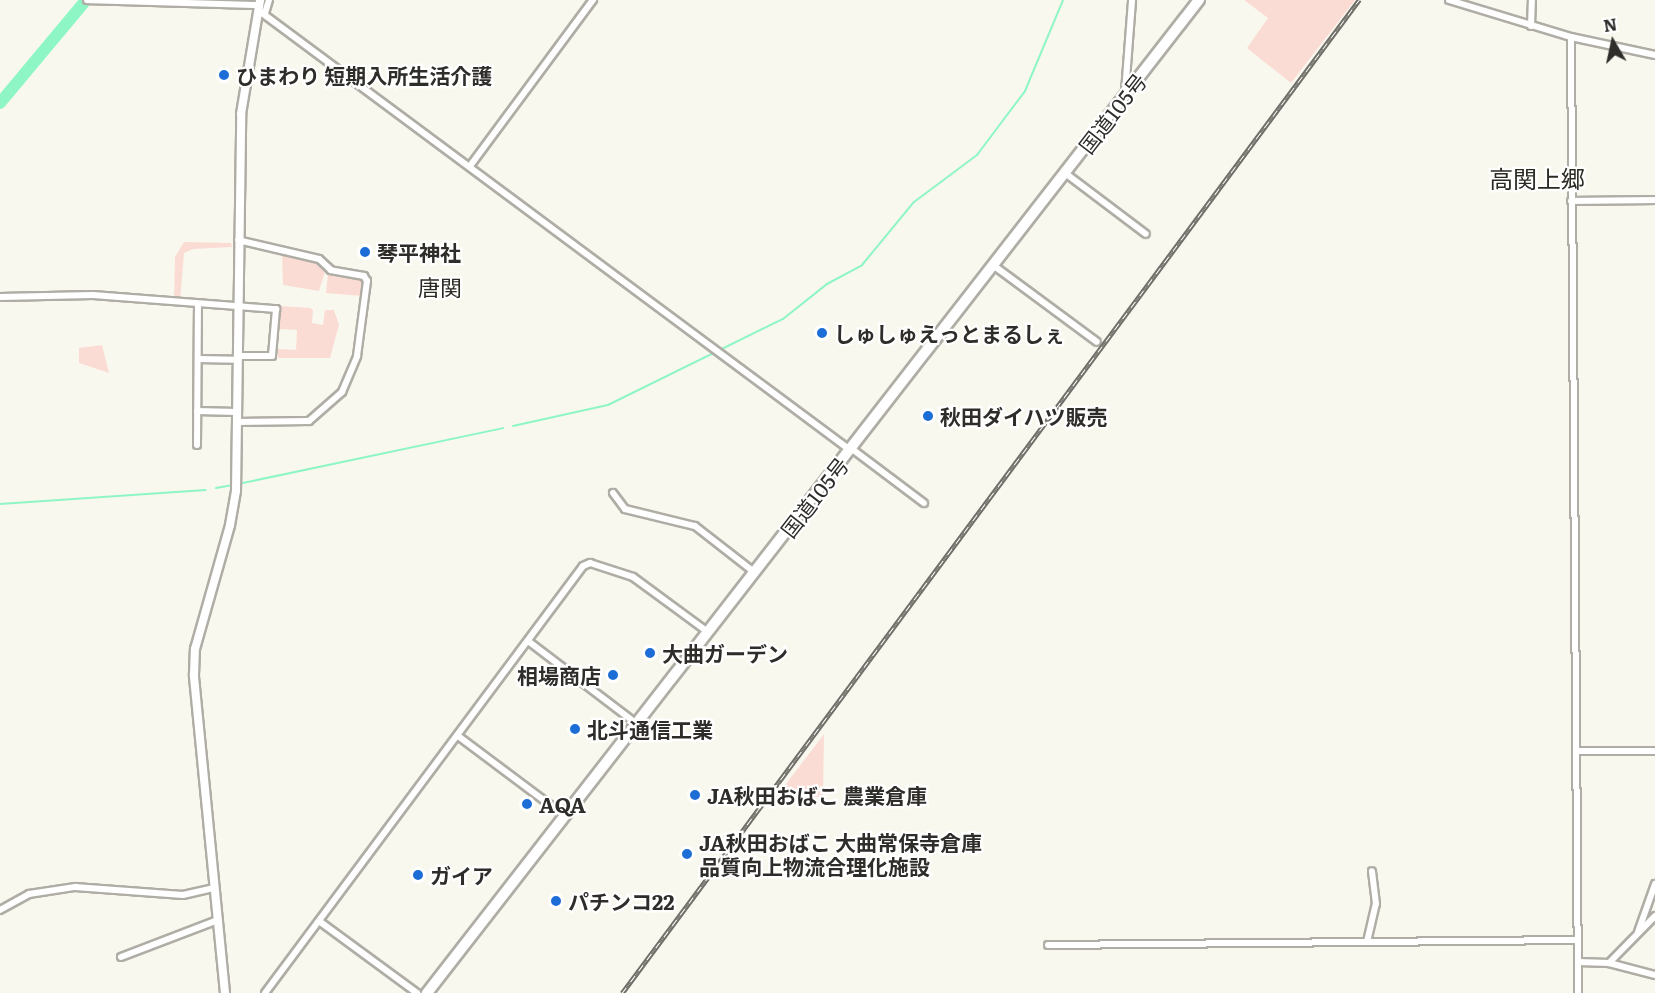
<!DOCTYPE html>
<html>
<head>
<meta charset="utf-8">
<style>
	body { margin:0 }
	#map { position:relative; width:1655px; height:993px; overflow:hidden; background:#f9f8ee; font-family:Literata,"Noto Sans JP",serif }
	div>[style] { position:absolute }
	.green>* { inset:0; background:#fbdcd4 }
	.stream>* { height:2px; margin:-1px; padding:0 1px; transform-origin:1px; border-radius:1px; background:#8ef6c5 }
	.river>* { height:12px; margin:-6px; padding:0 6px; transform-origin:6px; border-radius:6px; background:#8ef6c5 }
	.roads { filter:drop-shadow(2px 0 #afada5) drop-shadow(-2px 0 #afada5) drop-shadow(0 2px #afada5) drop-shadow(0 -2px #afada5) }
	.minor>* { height:6px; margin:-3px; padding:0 3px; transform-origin:3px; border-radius:3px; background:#fff }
	.tertiary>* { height:8px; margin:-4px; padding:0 4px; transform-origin:4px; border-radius:4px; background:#fff }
	.trunk>* { height:10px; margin:-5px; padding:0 5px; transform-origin:5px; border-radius:5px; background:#fff }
	.rail>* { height:4.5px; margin-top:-2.25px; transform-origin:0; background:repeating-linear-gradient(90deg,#fff 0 7px,#6f6e68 0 14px); box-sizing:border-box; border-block:2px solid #6f6e68 }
	.dots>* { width:16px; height:16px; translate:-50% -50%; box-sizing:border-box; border:3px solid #fff; border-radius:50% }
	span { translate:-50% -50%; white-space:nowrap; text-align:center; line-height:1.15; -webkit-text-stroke:4.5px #fff; paint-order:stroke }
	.poi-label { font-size:21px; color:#2e2d2a; font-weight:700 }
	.left { translate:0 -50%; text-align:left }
	.right { translate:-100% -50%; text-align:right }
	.street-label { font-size:21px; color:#2e2d2a }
	.neighbourhood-label { font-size:22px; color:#2a2922 }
	.quarter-label { font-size:24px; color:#2a2922 }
	.north { position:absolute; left:1583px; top:12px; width:60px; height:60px; -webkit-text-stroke:4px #fff; paint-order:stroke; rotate:351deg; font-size:16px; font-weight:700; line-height:24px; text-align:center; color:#2e2d2a }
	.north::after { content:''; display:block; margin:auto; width:21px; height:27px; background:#2e2d2a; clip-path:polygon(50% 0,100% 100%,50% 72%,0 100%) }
</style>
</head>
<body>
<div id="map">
	<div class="green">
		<div style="clip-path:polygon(1244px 0,1355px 0,1291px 83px,1247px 48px,1268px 18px)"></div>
		<div style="clip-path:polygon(184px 242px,231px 243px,232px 247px,193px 249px,184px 253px,180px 302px,174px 300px,175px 257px)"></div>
		<div style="clip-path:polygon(282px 253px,320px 263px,325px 272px,319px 291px,283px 285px)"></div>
		<div style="clip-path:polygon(328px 273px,359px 278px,364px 285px,362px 296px,326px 293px)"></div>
		<div style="clip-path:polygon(280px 306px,310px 308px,313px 310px,312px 323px,323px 325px,325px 310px,334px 310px,339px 325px,330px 358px,278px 358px,278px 349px,296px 350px,297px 330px,279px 329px)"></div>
		<div style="clip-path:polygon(102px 345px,109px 373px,79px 363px,79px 348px)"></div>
		<div style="clip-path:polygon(824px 734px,823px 797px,776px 797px)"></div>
	</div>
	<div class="stream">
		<div style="left:513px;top:426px;width:97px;rotate:-12.5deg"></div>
		<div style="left:608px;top:405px;width:195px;rotate:-26.2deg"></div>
		<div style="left:783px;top:319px;width:56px;rotate:-38.5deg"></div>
		<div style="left:827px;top:284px;width:40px;rotate:-28deg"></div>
		<div style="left:862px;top:265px;width:82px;rotate:-50.5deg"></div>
		<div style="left:914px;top:202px;width:79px;rotate:-36.7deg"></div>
		<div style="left:977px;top:155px;width:80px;rotate:-53.1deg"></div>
		<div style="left:1025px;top:91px;width:99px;rotate:-67.3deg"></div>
		<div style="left:238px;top:484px;width:271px;rotate:-11.9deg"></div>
		<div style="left:216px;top:488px;width:17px;rotate:-10deg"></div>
		<div style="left:0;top:504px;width:206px;rotate:-3.9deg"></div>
	</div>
	<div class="river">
		<div style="left:0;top:103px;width:134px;rotate:-50.1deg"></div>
	</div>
	<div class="roads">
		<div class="minor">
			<div style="left:87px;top:0;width:172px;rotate:1.7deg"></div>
			<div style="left:1449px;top:0;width:127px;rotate:16.9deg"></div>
			<div style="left:1571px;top:37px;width:86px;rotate:12.1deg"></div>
			<div style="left:258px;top:10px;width:738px;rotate:36.62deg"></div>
			<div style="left:265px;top:13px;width:14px;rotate:-73deg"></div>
			<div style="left:1531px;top:26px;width:26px;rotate:-88deg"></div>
			<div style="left:1571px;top:37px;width:956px;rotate:89.58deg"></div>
			<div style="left:1125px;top:92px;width:92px;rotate:-85.6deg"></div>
			<div style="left:470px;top:166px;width:207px;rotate:-53.5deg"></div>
			<div style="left:1065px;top:173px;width:101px;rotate:37deg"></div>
			<div style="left:1571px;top:201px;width:84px;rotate:-0.7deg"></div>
			<div style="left:993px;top:265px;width:129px;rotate:36.5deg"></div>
			<div style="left:0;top:297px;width:93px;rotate:-1.2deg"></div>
			<div style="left:93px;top:295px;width:184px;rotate:4.4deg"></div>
			<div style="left:276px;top:309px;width:47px;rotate:94.9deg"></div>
			<div style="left:272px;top:356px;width:35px;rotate:180deg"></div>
			<div style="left:198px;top:359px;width:39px;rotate:1deg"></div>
			<div style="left:197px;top:411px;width:40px;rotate:1.4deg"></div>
			<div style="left:236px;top:422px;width:73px;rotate:-0.8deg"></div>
			<div style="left:309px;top:421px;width:44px;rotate:-41.3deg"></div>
			<div style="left:342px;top:392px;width:39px;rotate:-67deg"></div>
			<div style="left:357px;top:356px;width:76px;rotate:-82.4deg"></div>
			<div style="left:367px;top:281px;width:6px;rotate:-121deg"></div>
			<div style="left:364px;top:276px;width:34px;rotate:-170deg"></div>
			<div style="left:331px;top:270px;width:16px;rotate:-137deg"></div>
			<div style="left:319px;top:259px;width:83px;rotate:-166.8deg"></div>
			<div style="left:197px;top:445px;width:139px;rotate:-89.6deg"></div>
			<div style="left:852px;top:449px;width:90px;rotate:36.9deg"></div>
			<div style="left:613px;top:493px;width:20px;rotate:53deg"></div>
			<div style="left:625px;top:509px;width:72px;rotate:13.7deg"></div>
			<div style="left:695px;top:526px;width:75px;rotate:37.9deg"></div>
			<div style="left:528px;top:641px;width:137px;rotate:37.3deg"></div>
			<div style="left:458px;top:736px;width:134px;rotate:36.8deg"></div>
			<div style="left:1577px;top:751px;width:78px"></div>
			<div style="left:0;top:910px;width:33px;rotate:-29deg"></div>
			<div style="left:29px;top:894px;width:47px;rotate:-8.7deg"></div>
			<div style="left:75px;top:887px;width:108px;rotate:4.2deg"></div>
			<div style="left:183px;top:895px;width:32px;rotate:-13deg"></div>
			<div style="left:319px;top:921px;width:122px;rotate:36.3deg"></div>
			<div style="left:1638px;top:932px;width:51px;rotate:-70.5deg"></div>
			<div style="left:1367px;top:942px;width:39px;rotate:-77deg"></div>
			<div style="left:1376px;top:904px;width:33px;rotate:-97deg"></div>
			<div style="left:1048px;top:945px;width:530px;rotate:-0.54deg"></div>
			<div style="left:121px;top:957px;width:104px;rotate:-20.9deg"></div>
			<div style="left:1578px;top:962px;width:31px;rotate:2deg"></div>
			<div style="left:1609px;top:963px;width:48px;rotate:14.6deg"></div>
			<div style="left:1609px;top:963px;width:66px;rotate:-45.6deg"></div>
			<div style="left:265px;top:993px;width:532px;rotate:-53.32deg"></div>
			<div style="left:583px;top:566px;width:8px;rotate:-23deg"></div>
			<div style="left:590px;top:563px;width:45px;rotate:18deg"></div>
			<div style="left:633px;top:577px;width:93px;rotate:36.3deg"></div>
		</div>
		<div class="tertiary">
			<div style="left:225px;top:993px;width:320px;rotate:-95.6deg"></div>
			<div style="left:194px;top:675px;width:26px;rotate:-88deg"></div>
			<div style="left:195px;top:649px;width:129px;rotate:-74.2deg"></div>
			<div style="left:230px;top:525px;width:35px;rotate:-80deg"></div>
			<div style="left:236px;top:491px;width:377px;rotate:-89.2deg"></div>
			<div style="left:241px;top:114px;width:116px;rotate:-80.5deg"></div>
		</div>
		<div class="trunk">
			<div style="left:427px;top:993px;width:1258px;rotate:-52.14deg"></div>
		</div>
	</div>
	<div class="rail">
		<div style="left:622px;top:993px;width:1237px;rotate:-53.42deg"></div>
	</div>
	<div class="dots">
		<div style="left:224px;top:75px;background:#1d6dd7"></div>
		<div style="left:365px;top:252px;background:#1d6dd7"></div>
		<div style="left:822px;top:333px;background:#1d6dd7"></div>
		<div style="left:928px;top:416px;background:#1d6dd7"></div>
		<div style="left:650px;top:653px;background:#1d6dd7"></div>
		<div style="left:613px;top:675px;background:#1d6dd7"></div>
		<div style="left:575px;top:729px;background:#1d6dd7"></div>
		<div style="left:695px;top:795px;background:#1d6dd7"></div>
		<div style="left:527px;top:804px;background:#1d6dd7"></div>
		<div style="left:687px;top:854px;background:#1d6dd7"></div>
		<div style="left:418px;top:875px;background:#1d6dd7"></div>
		<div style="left:556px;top:901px;background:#1d6dd7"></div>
	</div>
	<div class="poi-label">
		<span class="left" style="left:236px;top:75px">ひまわり 短期入所生活介護</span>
		<span class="left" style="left:377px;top:252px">琴平神社</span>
		<span class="left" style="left:834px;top:333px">しゅしゅえっとまるしぇ</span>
		<span class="left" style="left:940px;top:416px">秋田ダイハツ販売</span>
		<span class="left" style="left:662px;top:653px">大曲ガーデン</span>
		<span class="right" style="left:601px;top:675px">相場商店</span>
		<span class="left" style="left:587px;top:729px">北斗通信工業</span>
		<span class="left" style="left:707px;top:795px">JA秋田おばこ 農業倉庫</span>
		<span class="left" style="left:539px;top:804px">AQA</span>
		<span class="left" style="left:699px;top:854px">JA秋田おばこ 大曲常保寺倉庫<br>品質向上物流合理化施設</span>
		<span class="left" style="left:430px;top:875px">ガイア</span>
		<span class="left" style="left:568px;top:901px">パチンコ22</span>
	</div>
	<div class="street-label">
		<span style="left:1112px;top:113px;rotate:-52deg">国道105号</span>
		<span style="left:814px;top:497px;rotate:-52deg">国道105号</span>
	</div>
	<div class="neighbourhood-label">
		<span style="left:440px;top:287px">唐関</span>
	</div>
	<div class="quarter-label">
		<span style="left:1537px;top:178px">高関上郷</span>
	</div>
	<div class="north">N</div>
</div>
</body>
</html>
